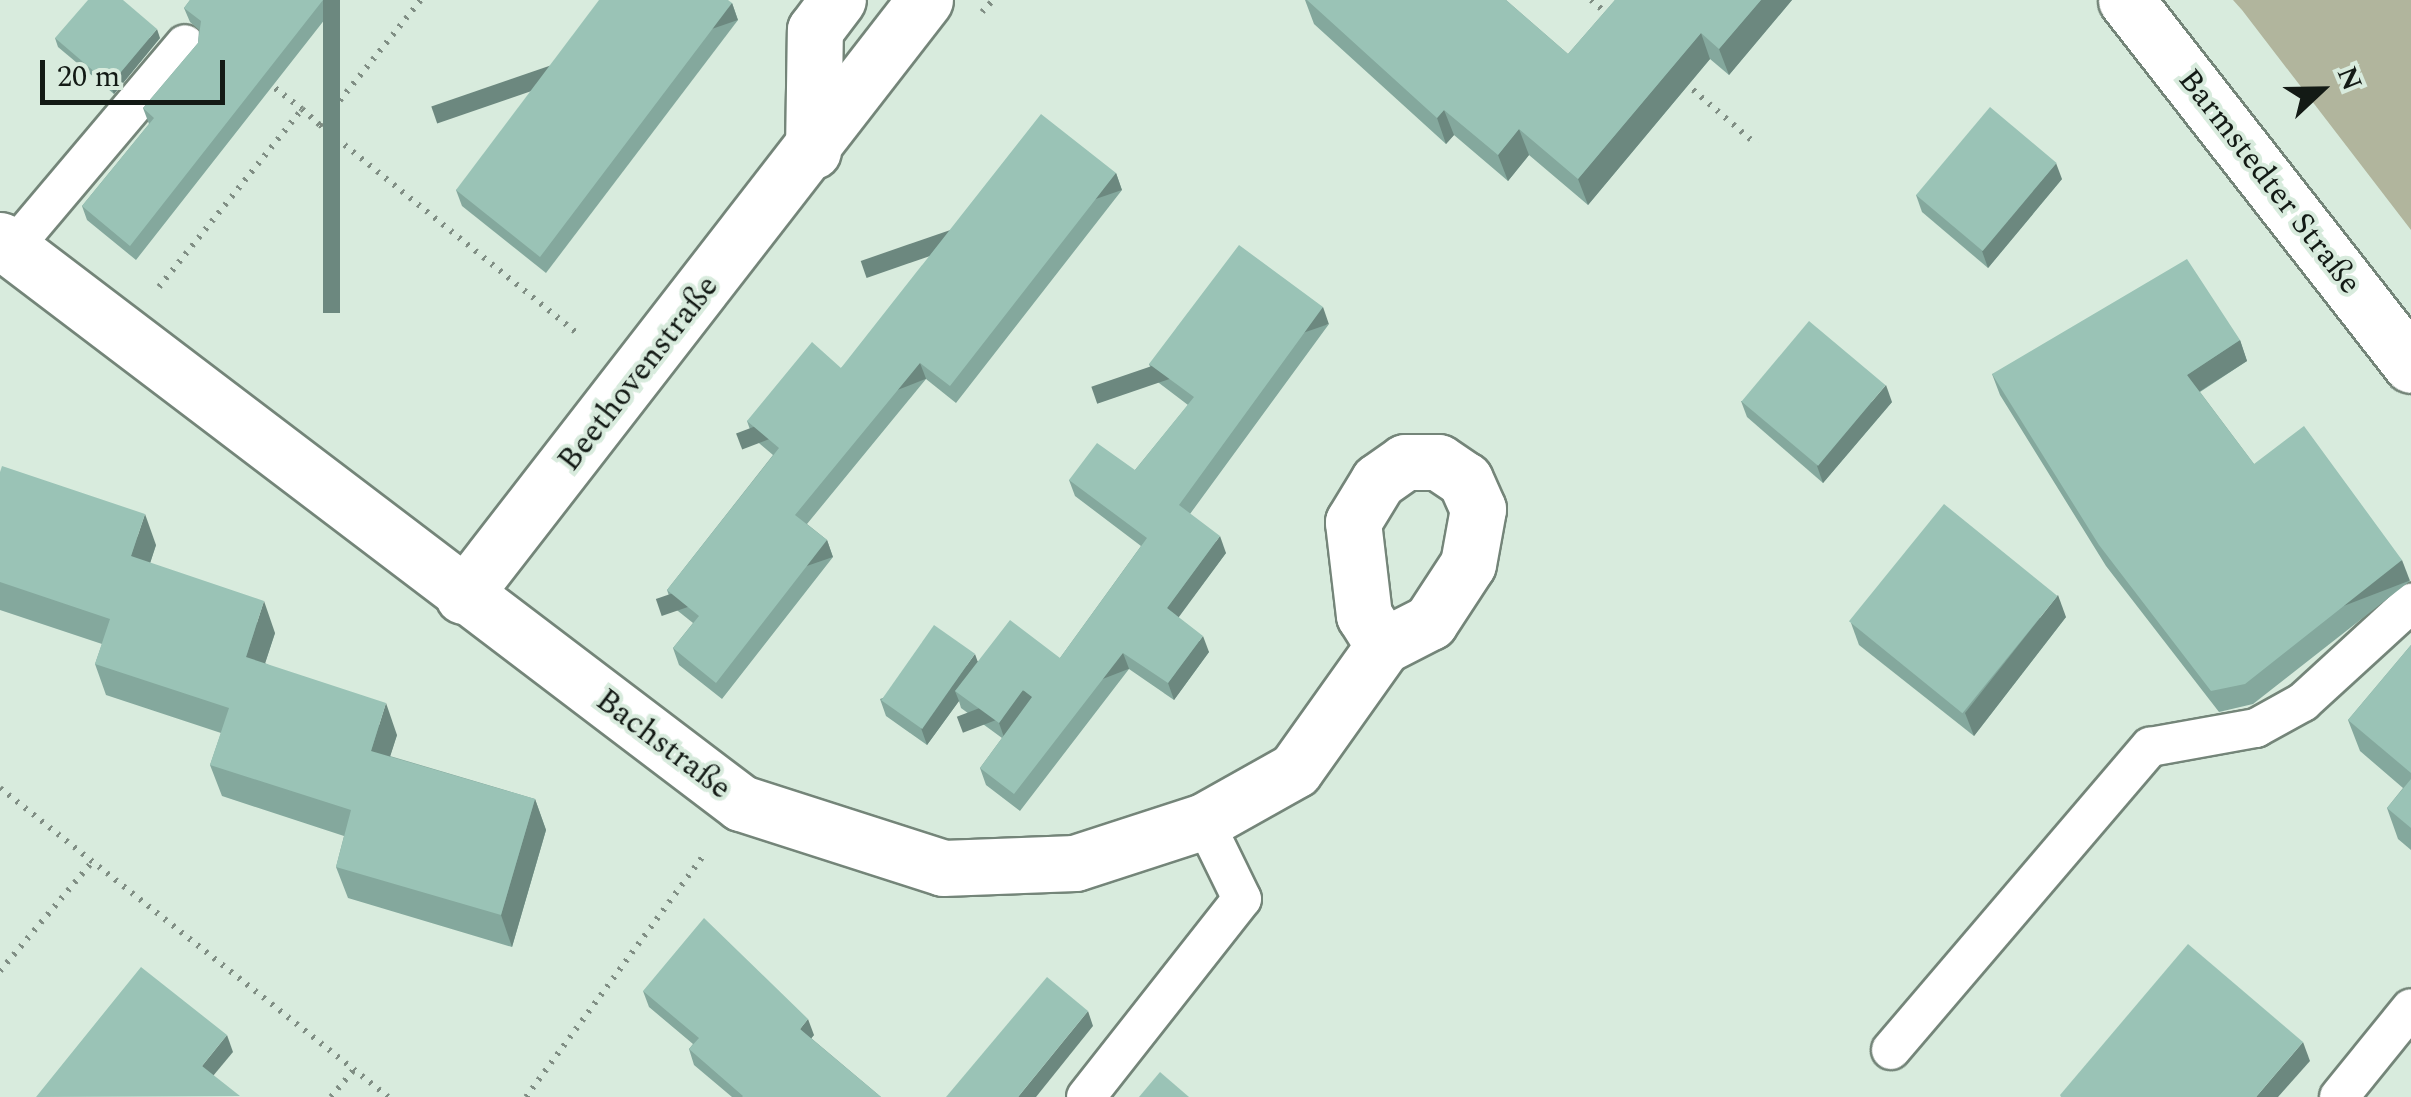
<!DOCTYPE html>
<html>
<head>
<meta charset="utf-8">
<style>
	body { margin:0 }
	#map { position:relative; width:2411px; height:1097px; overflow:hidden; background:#d8ebdd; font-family:Spectral,serif }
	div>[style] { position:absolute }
	.green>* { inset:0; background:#b1b59d }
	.path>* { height:6px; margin-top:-3px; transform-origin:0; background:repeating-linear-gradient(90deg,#808e84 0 2.5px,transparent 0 10.5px) }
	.roads { filter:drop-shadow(2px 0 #748579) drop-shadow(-2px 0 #748579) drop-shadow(0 2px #748579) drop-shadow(0 -2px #748579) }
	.lane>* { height:38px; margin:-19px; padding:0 19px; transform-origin:19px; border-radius:19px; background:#fff }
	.street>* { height:55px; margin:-27.5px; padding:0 27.5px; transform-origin:27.5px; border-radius:27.5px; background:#fff }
	.secondary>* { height:55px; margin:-27.5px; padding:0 27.5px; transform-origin:27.5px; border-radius:27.5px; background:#fff }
	.wall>* { inset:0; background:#84a89d }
	.shaded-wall>* { inset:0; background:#6c887f; transform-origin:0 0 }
	.building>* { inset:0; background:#9ac3b6; transform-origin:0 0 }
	span { translate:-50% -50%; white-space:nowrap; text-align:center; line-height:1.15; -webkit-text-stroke:8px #d8ebdd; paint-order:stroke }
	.street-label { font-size:32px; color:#131a15 }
	.north { position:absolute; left:2271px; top:40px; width:100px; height:100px; -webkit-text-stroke:8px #d8ebdd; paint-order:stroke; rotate:68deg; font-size:28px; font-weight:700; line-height:40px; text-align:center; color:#131a15 }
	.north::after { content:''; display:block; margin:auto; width:35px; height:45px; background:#131a15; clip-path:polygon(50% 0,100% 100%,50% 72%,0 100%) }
	.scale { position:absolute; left:40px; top:60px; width:185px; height:45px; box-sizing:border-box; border:5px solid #131a15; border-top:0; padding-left:12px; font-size:30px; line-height:35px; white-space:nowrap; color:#131a15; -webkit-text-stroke:8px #d8ebdd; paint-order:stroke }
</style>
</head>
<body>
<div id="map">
	<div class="green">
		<div style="clip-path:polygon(2233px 0,2411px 0,2411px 230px,2242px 10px)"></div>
	</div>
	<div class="path">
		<div style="left:1591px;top:0;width:23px;rotate:41deg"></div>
		<div style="left:982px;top:12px;width:16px;rotate:-47deg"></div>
		<div style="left:267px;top:82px;width:44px;rotate:37.6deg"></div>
		<div style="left:1685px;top:83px;width:94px;rotate:40.7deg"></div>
		<div style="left:320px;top:125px;width:329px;rotate:39deg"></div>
		<div style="left:159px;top:287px;width:228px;rotate:-51.2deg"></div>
		<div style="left:302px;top:109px;width:24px;rotate:42deg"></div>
		<div style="left:320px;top:125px;width:161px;rotate:-51.1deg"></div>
		<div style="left:0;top:788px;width:496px;rotate:38.5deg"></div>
		<div style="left:0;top:971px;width:143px;rotate:-49.8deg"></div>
		<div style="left:331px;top:1097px;width:35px;rotate:-50deg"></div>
		<div style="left:526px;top:1097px;width:304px;rotate:-53.7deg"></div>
	</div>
	<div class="roads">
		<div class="lane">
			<div style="left:12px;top:249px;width:268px;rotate:-49.8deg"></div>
			<div style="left:1891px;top:1050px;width:399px;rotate:-49.5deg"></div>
			<div style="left:2150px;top:747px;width:108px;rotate:-10.2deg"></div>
			<div style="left:2256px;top:728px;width:54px;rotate:-29deg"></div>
			<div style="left:2303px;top:702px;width:147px;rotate:-42.5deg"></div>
			<div style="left:1086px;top:1097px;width:252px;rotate:-51.8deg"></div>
			<div style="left:1242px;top:899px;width:87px;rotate:-116deg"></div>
			<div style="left:2339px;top:1097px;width:114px;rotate:-51deg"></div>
		</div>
		<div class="street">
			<div style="left:813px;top:151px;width:121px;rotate:-89.1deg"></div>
			<div style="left:815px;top:30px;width:38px;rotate:-53deg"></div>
			<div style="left:0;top:240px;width:931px;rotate:37.23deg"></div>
			<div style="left:741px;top:803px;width:212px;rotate:17.8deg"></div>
			<div style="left:943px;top:868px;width:132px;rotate:-2.2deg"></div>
			<div style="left:1075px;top:863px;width:136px;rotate:-18deg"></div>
			<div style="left:1204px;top:821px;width:104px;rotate:-29.3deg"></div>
			<div style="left:1295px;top:770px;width:152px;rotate:-54.6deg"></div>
			<div style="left:1383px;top:646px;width:53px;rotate:-27.1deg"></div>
			<div style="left:1430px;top:622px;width:69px;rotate:-56.8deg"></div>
			<div style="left:1468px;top:564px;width:56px;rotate:-79.7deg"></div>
			<div style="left:1478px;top:509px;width:32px;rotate:-114deg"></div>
			<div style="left:1465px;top:480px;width:32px;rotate:-146deg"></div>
			<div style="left:1438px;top:462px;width:33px;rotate:180deg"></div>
			<div style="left:1405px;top:462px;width:33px;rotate:145deg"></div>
			<div style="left:1378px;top:481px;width:48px;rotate:121.4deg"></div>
			<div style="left:1353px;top:522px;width:94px;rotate:83.3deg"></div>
			<div style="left:1364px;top:615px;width:36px;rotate:58deg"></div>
			<div style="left:463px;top:596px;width:754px;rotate:-52.22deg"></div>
		</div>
		<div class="secondary">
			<div style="left:2126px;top:0;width:463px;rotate:52deg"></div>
		</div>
	</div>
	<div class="wall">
		<div style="clip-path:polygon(190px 0,340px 0,136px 260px,87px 220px,82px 206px,149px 124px,143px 108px,198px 43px,199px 30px,190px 22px,184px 8px)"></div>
		<div style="clip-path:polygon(1305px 0,1506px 0,1568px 54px,1615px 0,1792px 0,1729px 75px,1710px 59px,1588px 205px,1529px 155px,1508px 181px,1454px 135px,1446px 144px,1314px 24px)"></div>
		<div style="clip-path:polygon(732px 3px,738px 20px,546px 273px,462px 206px,456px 190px)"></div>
		<div style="clip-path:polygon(55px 38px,160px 38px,114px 94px,58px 47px)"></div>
		<div style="clip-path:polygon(1116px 173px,1122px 190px,956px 403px,926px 379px,807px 524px,827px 540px,833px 557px,722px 699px,679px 665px,673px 648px,693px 623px,673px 607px,667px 590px,773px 455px,753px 438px,747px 421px,841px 368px)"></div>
		<div style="clip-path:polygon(2062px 179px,1988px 268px,1922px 212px,1916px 195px)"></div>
		<div style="clip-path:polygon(1329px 324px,1190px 514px,1226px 553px,1178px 617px,1209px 652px,1174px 700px,1129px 669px,1020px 811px,986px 785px,980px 768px,1002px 738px,961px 708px,959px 701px,927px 745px,886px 716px,880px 699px,978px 661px,1060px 658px,1141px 546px,1075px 496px,1069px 480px,1135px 470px,1188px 405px,1155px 380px,1149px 364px)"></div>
		<div style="clip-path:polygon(2240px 340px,2247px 361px,2200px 392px,2254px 464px,2410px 581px,2253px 704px,2219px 712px,2106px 566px,2000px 395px,1992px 374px)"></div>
		<div style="clip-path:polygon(1741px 401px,1892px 402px,1823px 483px,1747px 417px)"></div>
		<div style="clip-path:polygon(0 472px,156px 545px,150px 563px,275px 633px,265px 663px,397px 735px,390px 756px,535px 799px,546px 830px,512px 947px,348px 898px,336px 867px,344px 836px,222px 796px,210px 765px,221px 733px,106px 695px,95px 664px,102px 644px,0 610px)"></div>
		<div style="clip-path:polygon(2066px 617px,1974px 736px,1859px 645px,1851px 623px)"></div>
		<div style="clip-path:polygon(2411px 645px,2411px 850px,2398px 839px,2387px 808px,2403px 788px,2360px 751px,2348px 720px)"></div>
		<div style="clip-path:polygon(643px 991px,814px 1035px,811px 1038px,881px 1097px,732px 1097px,694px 1065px,689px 1049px,693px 1044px,649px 1007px)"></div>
	</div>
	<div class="shaded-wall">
		<div style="left:323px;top:0;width:17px;height:313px"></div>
		<div style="clip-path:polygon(1761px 0,1792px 0,1729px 75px,1719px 49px)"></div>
		<div style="left:732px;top:3px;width:18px;height:318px;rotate:71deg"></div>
		<div style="clip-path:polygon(157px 29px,160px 38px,114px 94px,110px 85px)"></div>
		<div style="clip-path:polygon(1701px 33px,1710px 59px,1588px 205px,1578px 179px)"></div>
		<div style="clip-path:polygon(1444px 110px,1454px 135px,1446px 144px,1437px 118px)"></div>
		<div style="clip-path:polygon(1519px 129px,1529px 155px,1508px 181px,1498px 155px)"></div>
		<div style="clip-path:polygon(2056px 163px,2062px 179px,1988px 268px,1982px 251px)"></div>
		<div style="left:1116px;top:173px;width:18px;height:270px;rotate:71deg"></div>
		<div style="left:1323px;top:307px;width:18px;height:245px;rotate:71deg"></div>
		<div style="clip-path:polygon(2240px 340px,2247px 361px,2194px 395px,2187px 375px)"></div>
		<div style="left:920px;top:363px;width:17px;height:197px;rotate:69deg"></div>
		<div style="clip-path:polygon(1886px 385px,1892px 402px,1823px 483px,1817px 466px)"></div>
		<div style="clip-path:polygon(145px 514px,156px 545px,142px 588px,131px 556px)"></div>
		<div style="clip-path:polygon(1220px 536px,1226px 553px,1173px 625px,1167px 608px)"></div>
		<div style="left:827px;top:540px;width:18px;height:181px;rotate:71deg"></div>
		<div style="left:2402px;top:560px;width:22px;height:200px;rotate:69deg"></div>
		<div style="clip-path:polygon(2058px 595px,2066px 617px,1974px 736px,1965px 713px)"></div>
		<div style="clip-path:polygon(264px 601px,275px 633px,257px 688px,246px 657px)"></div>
		<div style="clip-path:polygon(1203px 636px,1209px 652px,1174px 700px,1168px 683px)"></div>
		<div style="left:1123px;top:653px;width:17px;height:178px;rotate:69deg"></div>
		<div style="clip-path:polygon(975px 654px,981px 671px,955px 691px,959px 701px,927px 745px,921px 728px)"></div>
		<div style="clip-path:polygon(1023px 690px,1029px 707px,1005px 740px,999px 723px)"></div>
		<div style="clip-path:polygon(386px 703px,397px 735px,382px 782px,371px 751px)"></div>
		<div style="clip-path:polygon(535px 799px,546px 830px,512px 947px,501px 915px)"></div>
		<div style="clip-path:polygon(1088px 1011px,1093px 1026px,1036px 1097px,1018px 1097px)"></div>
		<div style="clip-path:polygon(808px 1019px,814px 1035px,806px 1045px,800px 1029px)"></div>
		<div style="clip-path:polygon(227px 1035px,233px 1052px,208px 1082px,202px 1066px)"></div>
		<div style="clip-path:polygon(2303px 1042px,2310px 1061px,2278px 1097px,2256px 1097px)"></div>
	</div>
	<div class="building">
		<div style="clip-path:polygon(88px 0,123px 0,157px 29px,110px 85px,55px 38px)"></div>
		<div style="clip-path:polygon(190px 0,323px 0,130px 246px,82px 206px,154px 118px,143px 108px,198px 43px,201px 21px,184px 8px)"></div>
		<div style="clip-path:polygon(599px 0,728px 0,732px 3px,540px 257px,456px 190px)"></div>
		<div style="clip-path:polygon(1307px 0,1506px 0,1568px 54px,1615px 0,1761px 0,1719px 49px,1701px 33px,1578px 179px,1519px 129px,1498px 155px,1444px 110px,1437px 118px)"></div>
		<div style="left:1990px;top:107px;width:87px;height:115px;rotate:40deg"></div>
		<div style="clip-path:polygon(1041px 114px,1116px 173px,950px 386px,920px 363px,795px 515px,827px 540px,716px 683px,673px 648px,699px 616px,667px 590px,779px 448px,747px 421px,812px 342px,841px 368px)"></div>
		<div style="clip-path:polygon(1239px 245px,1323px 307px,1179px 505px,1220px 536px,1167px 608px,1203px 636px,1168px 683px,1123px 653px,1014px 794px,980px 768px,1032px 697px,1023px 690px,999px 723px,955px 691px,1010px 620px,1060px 658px,1147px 538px,1069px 480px,1097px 443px,1135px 470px,1194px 397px,1149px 364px)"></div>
		<div style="clip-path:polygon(2187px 259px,2240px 340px,2187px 375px,2254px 464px,2304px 426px,2402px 560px,2245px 684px,2211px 691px,2099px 545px,1992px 374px)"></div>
		<div style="left:1809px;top:321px;width:100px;height:105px;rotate:40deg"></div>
		<div style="clip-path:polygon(2px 466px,145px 514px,131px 556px,264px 601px,246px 657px,386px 703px,371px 751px,535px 799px,501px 915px,336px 867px,351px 810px,210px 765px,229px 708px,95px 664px,110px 619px,0 582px,0 472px)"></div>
		<div style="left:1944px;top:504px;width:146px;height:151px;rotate:39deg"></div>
		<div style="left:934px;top:625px;width:50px;height:92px;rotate:35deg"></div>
		<div style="clip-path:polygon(2411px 645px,2411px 773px,2348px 720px)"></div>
		<div style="clip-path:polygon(2411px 779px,2411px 828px,2387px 808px)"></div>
		<div style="clip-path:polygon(704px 918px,808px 1019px,800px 1029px,881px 1097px,742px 1097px,743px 1096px,689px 1049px,699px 1038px,643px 991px)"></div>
		<div style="clip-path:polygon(2188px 944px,2303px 1042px,2256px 1097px,2061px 1097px,2060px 1095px)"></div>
		<div style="clip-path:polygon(141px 967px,227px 1035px,202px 1066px,240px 1096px,36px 1097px)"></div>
		<div style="clip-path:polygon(1047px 977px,1088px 1011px,1018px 1097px,946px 1097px)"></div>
		<div style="clip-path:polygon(1160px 1072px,1189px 1097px,1139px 1097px)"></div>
	</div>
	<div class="street-label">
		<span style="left:2269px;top:182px;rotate:52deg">Barmstedter Straße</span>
		<span style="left:639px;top:374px;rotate:-52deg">Beethovenstraße</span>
		<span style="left:663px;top:745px;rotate:37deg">Bachstraße</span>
	</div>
	<div class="north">N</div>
	<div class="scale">20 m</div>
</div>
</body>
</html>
